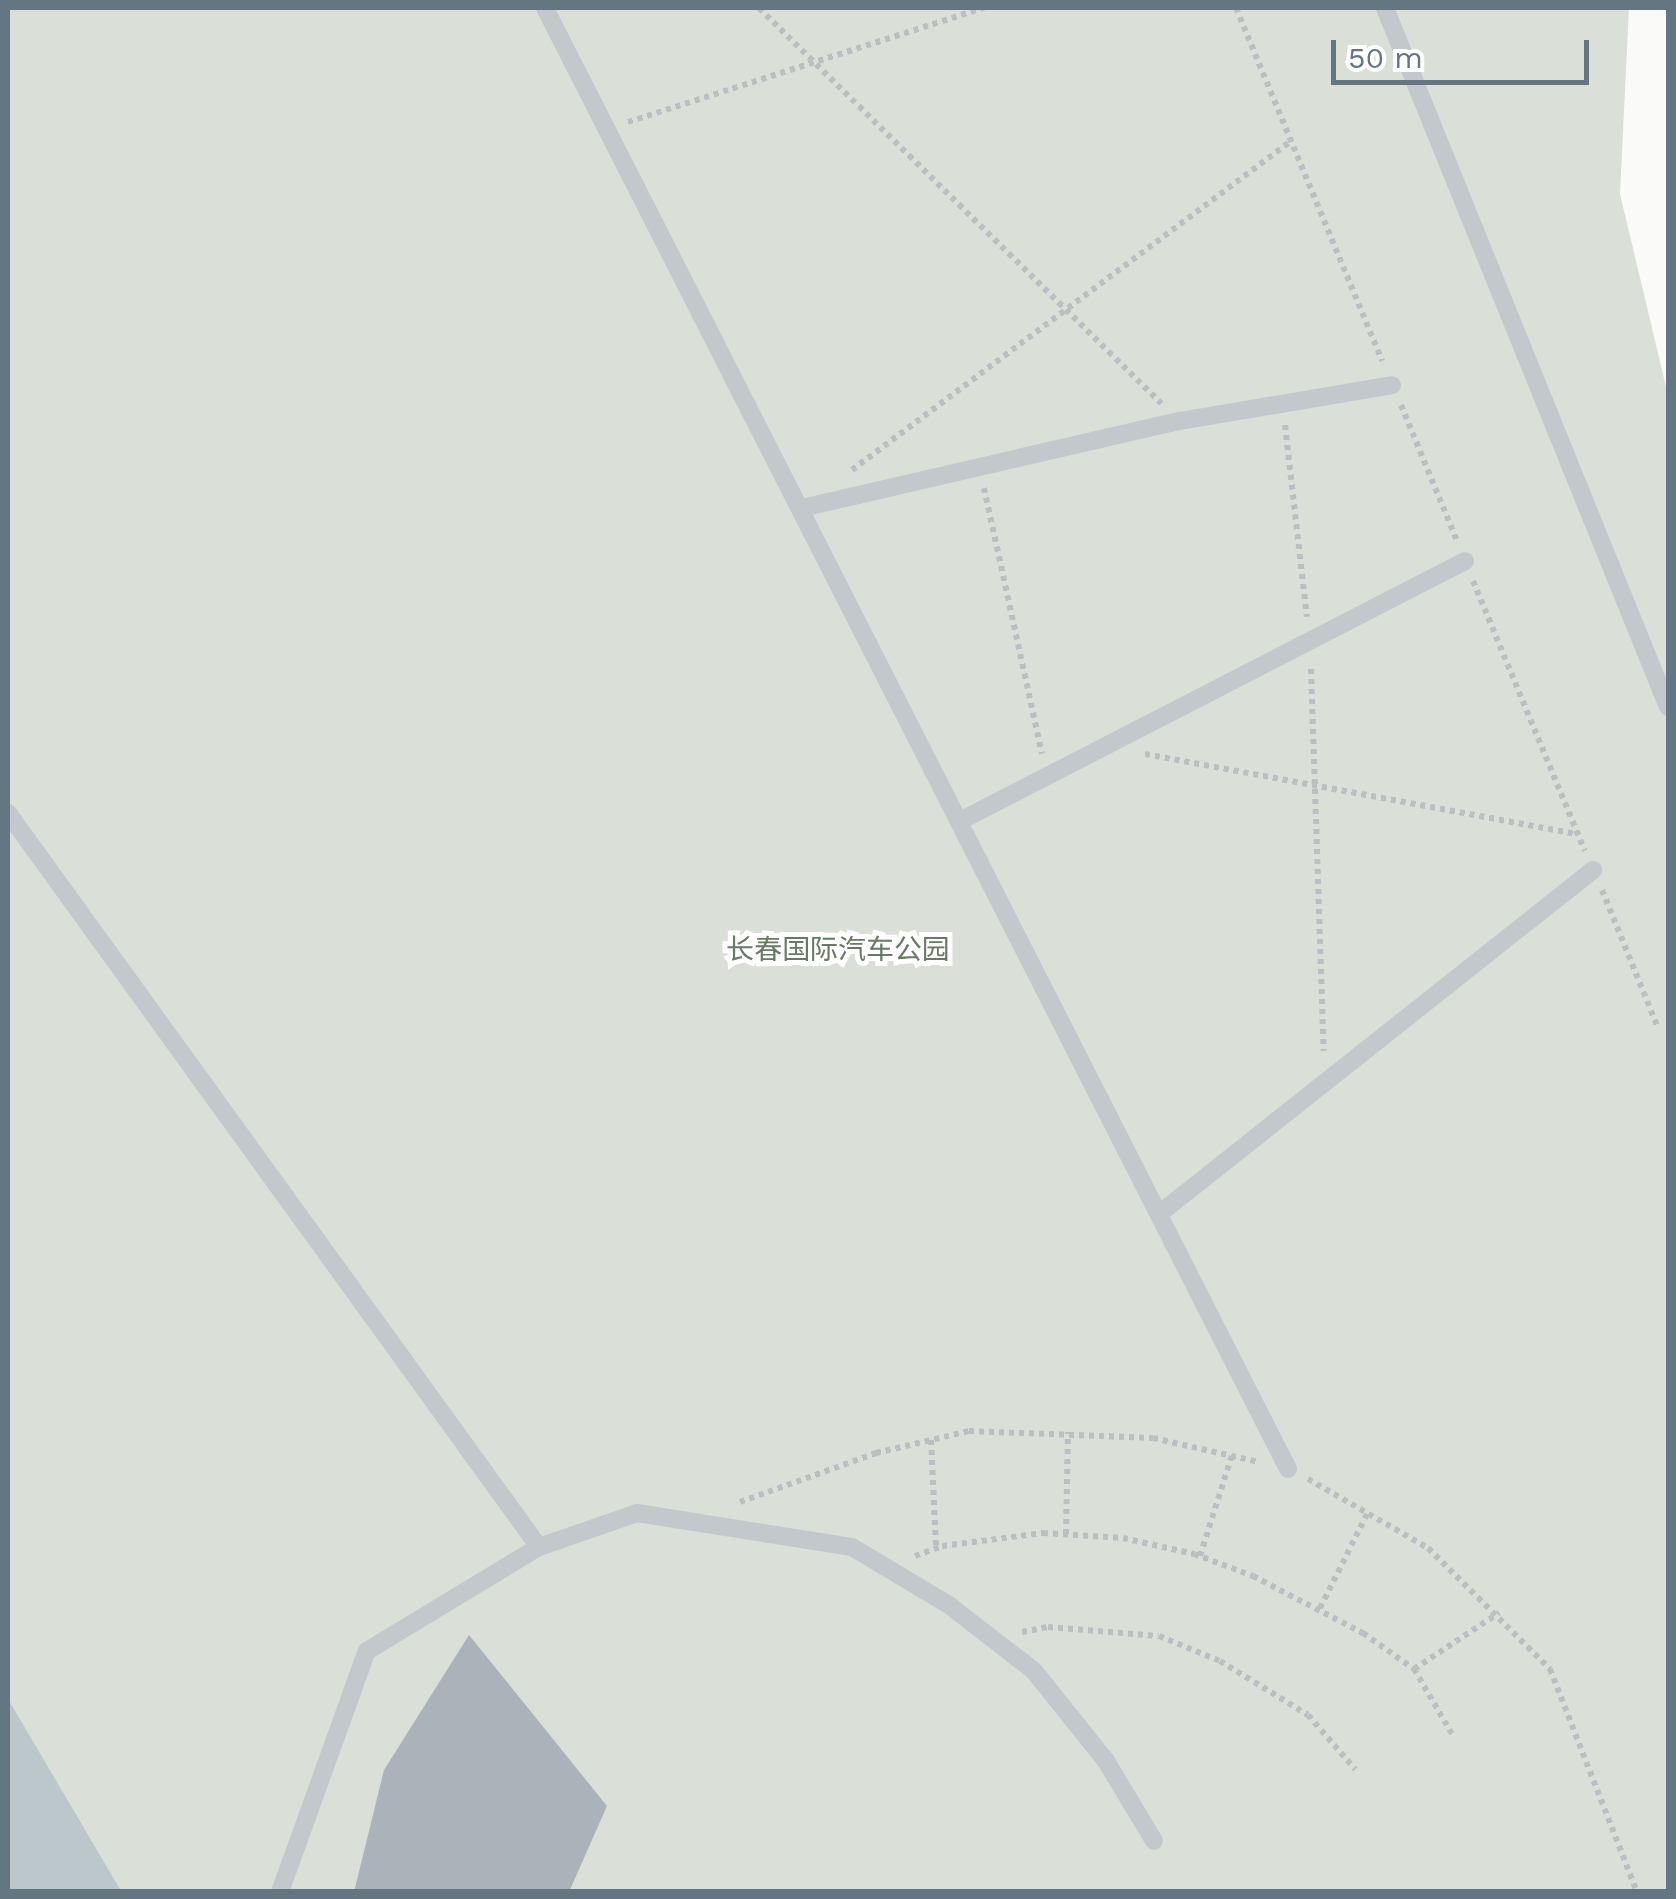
<!DOCTYPE html>
<html>
<head>
<meta charset="utf-8">
<style>
	body { margin:0 }
	#map { position:relative; width:1676px; height:1899px; overflow:hidden; background:#fafaf8; font-family:"Work Sans","Noto Sans SC",sans-serif }
	div>[style] { position:absolute }
	.green>* { inset:0; background:#dadfd7 }
	.water>* { inset:0; background:#bbc7cb }
	.building>* { inset:0; background:#aab3b9 }
	.path>* { height:6px; margin-top:-3px; transform-origin:0; background:repeating-linear-gradient(90deg,#bbbfc2 0 5px,transparent 0 10px) }
	.lane>* { height:18px; margin:-9px; padding:0 9px; transform-origin:9px; border-radius:9px; background:#c3c8cc }
	span { translate:-50% -50%; white-space:nowrap; text-align:center; line-height:1.15; -webkit-text-stroke:10px #fff; paint-order:stroke }
	.park-label { font-size:28px; color:#687a64 }
	.frame { position:absolute; inset:0; border:10px solid #657683; pointer-events:none }
	.scale { position:absolute; left:1331px; top:40px; width:258px; height:45px; box-sizing:border-box; border:5px solid #657683; border-top:0; padding-left:12px; font-size:30px; line-height:35px; white-space:nowrap; color:#657683; -webkit-text-stroke:8px #fff; paint-order:stroke }
</style>
</head>
<body>
<div id="map">
	<div class="green">
		<div style="clip-path:polygon(8px 8px,1629px 8px,1620px 194px,1668px 395px,1668px 1891px,8px 1892px)"></div>
	</div>
	<div class="water">
		<div style="clip-path:polygon(8px 1699px,121px 1891px,8px 1891px)"></div>
	</div>
	<div class="building">
		<div style="clip-path:polygon(469px 1635px,607px 1806px,569px 1892px,354px 1892px,384px 1770px)"></div>
	</div>
	<div class="path">
		<div style="left:759px;top:8px;width:564px;rotate:44.5deg"></div>
		<div style="left:1236px;top:8px;width:382px;rotate:67.5deg"></div>
		<div style="left:628px;top:122px;width:374px;rotate:-17.8deg"></div>
		<div style="left:1401px;top:405px;width:147px;rotate:67.6deg"></div>
		<div style="left:1285px;top:425px;width:193px;rotate:83.5deg"></div>
		<div style="left:852px;top:470px;width:549px;rotate:-36.85deg"></div>
		<div style="left:984px;top:488px;width:272px;rotate:77.7deg"></div>
		<div style="left:1473px;top:581px;width:292px;rotate:67.5deg"></div>
		<div style="left:1311px;top:669px;width:382px;rotate:88.1deg"></div>
		<div style="left:1145px;top:754px;width:440px;rotate:10.5deg"></div>
		<div style="left:1602px;top:890px;width:149px;rotate:67.9deg"></div>
		<div style="left:931px;top:1440px;width:108px;rotate:87.3deg"></div>
		<div style="left:1308px;top:1479px;width:138px;rotate:29.9deg"></div>
		<div style="left:1428px;top:1548px;width:172px;rotate:44.8deg"></div>
		<div style="left:1550px;top:1669px;width:239px;rotate:68.7deg"></div>
		<div style="left:740px;top:1502px;width:145px;rotate:-19.8deg"></div>
		<div style="left:876px;top:1453px;width:96px;rotate:-13.3deg"></div>
		<div style="left:969px;top:1431px;width:184px;rotate:2.2deg"></div>
		<div style="left:1153px;top:1438px;width:109px;rotate:12.8deg"></div>
		<div style="left:1066px;top:1534px;width:102px;rotate:-88.9deg"></div>
		<div style="left:915px;top:1556px;width:29px;rotate:-20deg"></div>
		<div style="left:942px;top:1546px;width:102px;rotate:-7.3deg"></div>
		<div style="left:1043px;top:1533px;width:80px;rotate:3.6deg"></div>
		<div style="left:1123px;top:1538px;width:73px;rotate:12.7deg"></div>
		<div style="left:1194px;top:1554px;width:63px;rotate:20.4deg"></div>
		<div style="left:1253px;top:1576px;width:124px;rotate:27.4deg"></div>
		<div style="left:1363px;top:1633px;width:62px;rotate:35.2deg"></div>
		<div style="left:1414px;top:1669px;width:75px;rotate:59.7deg"></div>
		<div style="left:1200px;top:1556px;width:106px;rotate:-72.4deg"></div>
		<div style="left:1320px;top:1608px;width:107px;rotate:-63.4deg"></div>
		<div style="left:1022px;top:1632px;width:26px;rotate:-11deg"></div>
		<div style="left:1048px;top:1627px;width:111px;rotate:4.6deg"></div>
		<div style="left:1159px;top:1636px;width:66px;rotate:22.3deg"></div>
		<div style="left:1220px;top:1661px;width:103px;rotate:31.5deg"></div>
		<div style="left:1308px;top:1715px;width:72px;rotate:49deg"></div>
		<div style="left:1414px;top:1669px;width:102px;rotate:-33.4deg"></div>
	</div>
	<div class="lane">
		<div style="left:545px;top:8px;width:1639px;rotate:63.04deg"></div>
		<div style="left:1385px;top:8px;width:754px;rotate:67.96deg"></div>
		<div style="left:802px;top:508px;width:388px;rotate:-13deg"></div>
		<div style="left:1180px;top:421px;width:215px;rotate:-9.6deg"></div>
		<div style="left:8px;top:813px;width:906px;rotate:54.12deg"></div>
		<div style="left:960px;top:821px;width:568px;rotate:-27.24deg"></div>
		<div style="left:1159px;top:1214px;width:554px;rotate:-38.4deg"></div>
		<div style="left:280px;top:1892px;width:256px;rotate:-70.2deg"></div>
		<div style="left:367px;top:1651px;width:201px;rotate:-31.2deg"></div>
		<div style="left:539px;top:1547px;width:104px;rotate:-19.1deg"></div>
		<div style="left:637px;top:1513px;width:218px;rotate:9deg"></div>
		<div style="left:852px;top:1547px;width:113px;rotate:30.9deg"></div>
		<div style="left:949px;top:1605px;width:108px;rotate:37.8deg"></div>
		<div style="left:1034px;top:1671px;width:115px;rotate:51.3deg"></div>
		<div style="left:1106px;top:1761px;width:93px;rotate:59deg"></div>
	</div>
	<div class="park-label">
		<span style="left:838px;top:950px">长春国际汽车公园</span>
	</div>
	<div class="frame"></div>
	<div class="scale">50 m</div>
</div>
</body>
</html>
